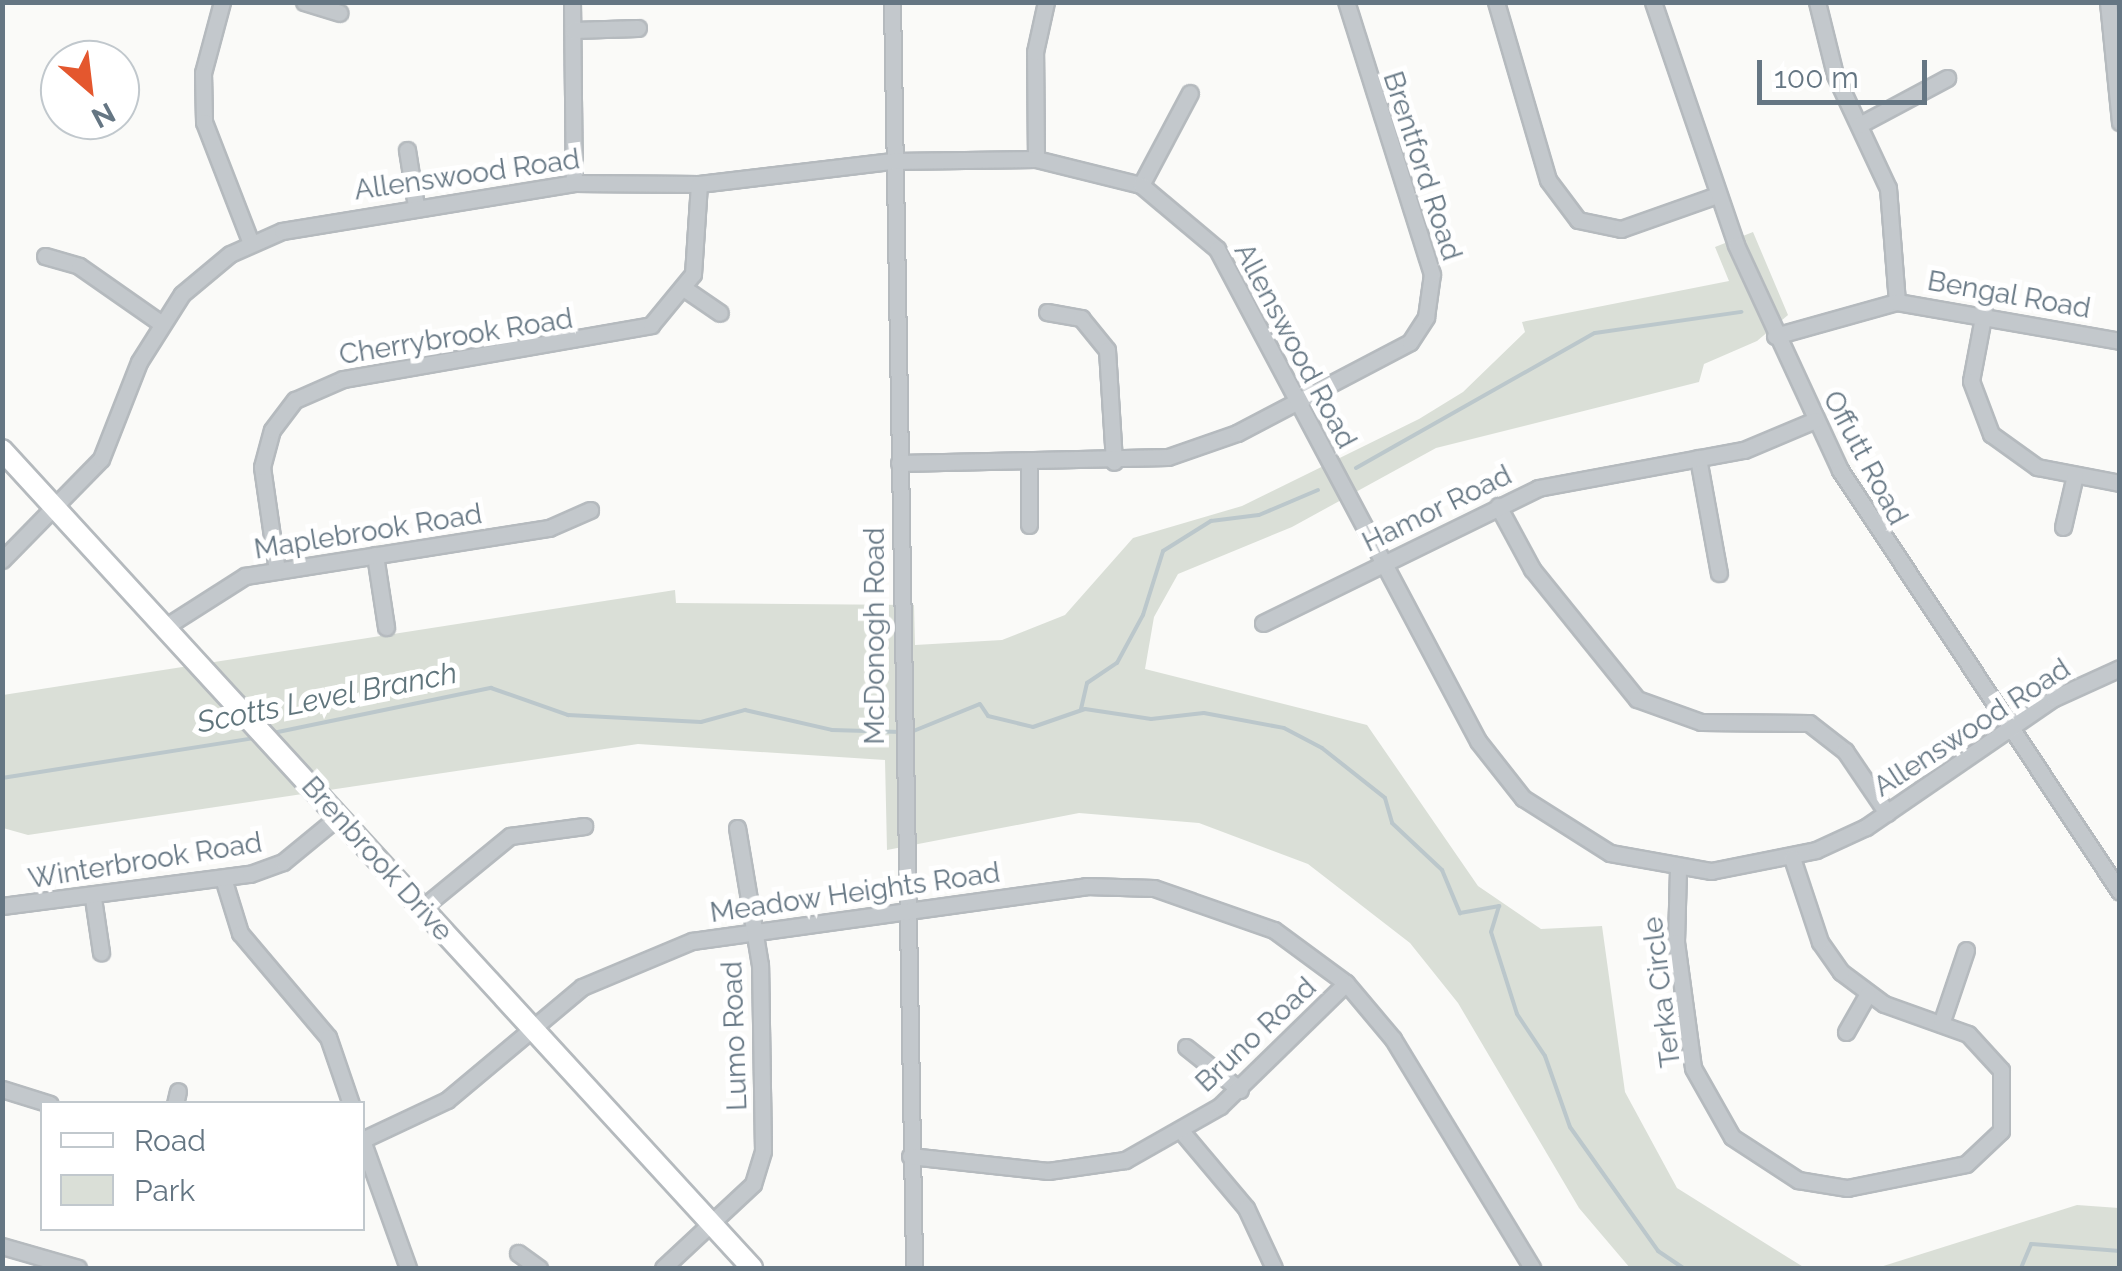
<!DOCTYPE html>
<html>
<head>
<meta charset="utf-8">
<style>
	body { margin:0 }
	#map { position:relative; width:2122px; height:1271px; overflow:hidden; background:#fafaf8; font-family:Raleway,sans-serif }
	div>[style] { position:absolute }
	.green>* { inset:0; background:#dadfd7 }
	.stream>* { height:4px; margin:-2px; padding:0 2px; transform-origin:2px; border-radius:2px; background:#bbc7cb }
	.roads { filter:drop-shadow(2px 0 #b5babe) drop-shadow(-2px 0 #b5babe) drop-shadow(0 2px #b5babe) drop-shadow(0 -2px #b5babe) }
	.minor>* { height:15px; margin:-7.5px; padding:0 7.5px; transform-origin:7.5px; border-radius:7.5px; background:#c3c8cc }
	.major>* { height:20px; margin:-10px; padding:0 10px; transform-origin:10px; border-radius:10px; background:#fff }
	span { translate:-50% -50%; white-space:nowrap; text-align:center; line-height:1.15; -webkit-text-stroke:10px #fff; paint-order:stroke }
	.street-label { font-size:28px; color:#657683 }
	.water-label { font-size:30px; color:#60757c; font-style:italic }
	.frame { position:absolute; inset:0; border:5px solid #657683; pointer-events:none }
	.legend { position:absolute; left:40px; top:1101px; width:325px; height:130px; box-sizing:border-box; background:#fff; border:2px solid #c1c8cd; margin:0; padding:12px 18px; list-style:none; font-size:30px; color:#657683 }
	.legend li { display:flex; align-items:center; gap:20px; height:50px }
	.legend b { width:50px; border:2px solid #c1c8cd }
	.north { position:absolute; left:40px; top:40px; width:100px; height:100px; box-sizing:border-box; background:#fff; border:2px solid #c1c8cd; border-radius:50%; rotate:152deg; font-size:28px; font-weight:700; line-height:40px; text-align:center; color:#657683 }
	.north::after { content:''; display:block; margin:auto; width:35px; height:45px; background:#e4572e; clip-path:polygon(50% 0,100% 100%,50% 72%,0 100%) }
	.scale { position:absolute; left:1757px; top:60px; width:170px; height:45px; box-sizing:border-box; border:5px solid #657683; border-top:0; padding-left:12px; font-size:30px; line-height:35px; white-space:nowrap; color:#657683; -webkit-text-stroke:8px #fff; paint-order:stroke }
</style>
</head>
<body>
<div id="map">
	<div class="green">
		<div style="clip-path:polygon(1753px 232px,1788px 315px,1757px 341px,1704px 364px,1699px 382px,1436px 448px,1292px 527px,1178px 574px,1154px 617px,1145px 669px,1367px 725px,1478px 886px,1541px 929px,1602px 926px,1625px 1092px,1677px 1188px,1805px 1268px,1630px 1268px,1579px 1208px,1458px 1003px,1410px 943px,1308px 864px,1199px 823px,1079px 813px,887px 850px,885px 760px,638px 744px,28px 835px,3px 828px,3px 695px,675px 590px,676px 603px,914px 605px,915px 645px,1002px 640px,1065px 615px,1133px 538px,1242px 506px,1419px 419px,1463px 392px,1525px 332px,1522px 322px,1729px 281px,1715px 247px)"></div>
		<div style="clip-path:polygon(2077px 1205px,2119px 1208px,2119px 1268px,1877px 1268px)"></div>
	</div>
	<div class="stream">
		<div style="left:1356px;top:468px;width:274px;rotate:-29.5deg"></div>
		<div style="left:1595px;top:333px;width:148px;rotate:-8.2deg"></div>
		<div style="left:1081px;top:709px;width:27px;rotate:-77deg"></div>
		<div style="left:1087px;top:683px;width:36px;rotate:-34deg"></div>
		<div style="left:1117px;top:663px;width:55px;rotate:-61.6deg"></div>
		<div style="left:1143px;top:615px;width:67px;rotate:-72.6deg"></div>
		<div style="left:1163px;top:551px;width:57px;rotate:-32deg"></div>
		<div style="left:1211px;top:521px;width:48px;rotate:-7.1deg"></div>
		<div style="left:1259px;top:515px;width:64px;rotate:-23deg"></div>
		<div style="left:911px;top:732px;width:74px;rotate:-22.1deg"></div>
		<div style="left:980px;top:704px;width:14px;rotate:56deg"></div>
		<div style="left:988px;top:716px;width:46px;rotate:13.7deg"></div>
		<div style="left:1033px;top:727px;width:55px;rotate:-19.1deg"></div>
		<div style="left:1085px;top:709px;width:67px;rotate:8.6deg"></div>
		<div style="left:1151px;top:719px;width:53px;rotate:-6.5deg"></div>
		<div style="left:1204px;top:713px;width:81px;rotate:10.6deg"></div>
		<div style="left:1284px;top:728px;width:43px;rotate:27.8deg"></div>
		<div style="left:1322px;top:748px;width:80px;rotate:38.4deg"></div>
		<div style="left:1385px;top:798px;width:26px;rotate:74deg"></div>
		<div style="left:1392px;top:823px;width:69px;rotate:43.2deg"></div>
		<div style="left:1442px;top:870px;width:47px;rotate:67.3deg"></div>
		<div style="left:1460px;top:913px;width:40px;rotate:-10deg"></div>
		<div style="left:1499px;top:906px;width:27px;rotate:107deg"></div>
		<div style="left:1491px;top:932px;width:86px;rotate:72.4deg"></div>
		<div style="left:1517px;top:1014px;width:50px;rotate:56.3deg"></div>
		<div style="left:1545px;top:1056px;width:75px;rotate:70.6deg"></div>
		<div style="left:1570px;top:1127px;width:152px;rotate:54.6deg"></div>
		<div style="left:1658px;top:1251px;width:30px;rotate:34deg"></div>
		<div style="left:273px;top:733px;width:223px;rotate:-11.7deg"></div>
		<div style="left:491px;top:688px;width:82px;rotate:19.3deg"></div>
		<div style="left:568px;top:715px;width:133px;rotate:3deg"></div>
		<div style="left:701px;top:722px;width:46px;rotate:-15.3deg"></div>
		<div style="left:745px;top:710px;width:89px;rotate:12.9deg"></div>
		<div style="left:832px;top:730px;width:69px;rotate:1.7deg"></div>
		<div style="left:2px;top:778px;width:255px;rotate:-9deg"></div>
		<div style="left:2021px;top:1268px;width:26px;rotate:-67deg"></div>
		<div style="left:2031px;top:1244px;width:89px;rotate:4.5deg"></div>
	</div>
	<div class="roads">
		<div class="minor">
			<div style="left:222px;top:2px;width:73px;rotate:105deg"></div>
			<div style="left:203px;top:73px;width:49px;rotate:88.8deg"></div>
			<div style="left:204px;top:122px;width:130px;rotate:68.8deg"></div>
			<div style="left:304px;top:2px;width:37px;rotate:17deg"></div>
			<div style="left:572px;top:2px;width:181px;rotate:89.4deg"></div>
			<div style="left:892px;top:2px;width:1266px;rotate:89deg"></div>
			<div style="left:1496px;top:2px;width:185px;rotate:73.7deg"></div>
			<div style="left:1548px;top:180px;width:50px;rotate:53.1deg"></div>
			<div style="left:1578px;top:220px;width:44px;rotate:11.8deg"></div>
			<div style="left:1621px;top:229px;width:102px;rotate:-19.5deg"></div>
			<div style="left:1653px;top:2px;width:257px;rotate:71.1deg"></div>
			<div style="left:1736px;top:245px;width:248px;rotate:65.2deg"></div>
			<div style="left:1840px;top:470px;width:506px;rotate:56.44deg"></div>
			<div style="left:1817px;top:2px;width:75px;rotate:76.1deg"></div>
			<div style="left:1835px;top:75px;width:125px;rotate:64.9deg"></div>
			<div style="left:1888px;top:188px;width:114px;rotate:85.5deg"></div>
			<div style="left:2108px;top:2px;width:121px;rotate:84.3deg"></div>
			<div style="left:573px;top:30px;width:65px;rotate:-1.8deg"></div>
			<div style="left:1859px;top:125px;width:100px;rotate:-28.1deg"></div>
			<div style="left:407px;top:150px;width:57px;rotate:80.9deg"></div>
			<div style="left:1036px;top:159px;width:107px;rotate:-90.5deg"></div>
			<div style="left:1035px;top:52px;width:51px;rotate:-77.6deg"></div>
			<div style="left:1141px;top:185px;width:104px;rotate:-62deg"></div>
			<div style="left:45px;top:256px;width:35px;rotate:16deg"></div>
			<div style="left:79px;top:266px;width:98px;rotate:35deg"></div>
			<div style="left:685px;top:289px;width:42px;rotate:34.4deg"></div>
			<div style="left:1047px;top:312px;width:35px;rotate:10deg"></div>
			<div style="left:1081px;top:318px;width:41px;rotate:50.9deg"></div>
			<div style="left:1107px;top:350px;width:112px;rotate:86.4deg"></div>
			<div style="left:1984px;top:312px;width:70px;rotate:100.7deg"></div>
			<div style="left:1971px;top:381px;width:57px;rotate:69.3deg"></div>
			<div style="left:1991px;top:434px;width:57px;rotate:35.7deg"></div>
			<div style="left:2037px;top:467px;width:85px;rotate:10.9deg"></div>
			<div style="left:1775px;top:336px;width:127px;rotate:-15.6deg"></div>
			<div style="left:1897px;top:302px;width:226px;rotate:9.9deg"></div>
			<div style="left:1698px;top:458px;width:117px;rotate:79.7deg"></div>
			<div style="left:1029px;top:462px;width:63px;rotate:90deg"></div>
			<div style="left:899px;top:463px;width:269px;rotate:-1.3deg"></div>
			<div style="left:1168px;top:457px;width:73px;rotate:-19.2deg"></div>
			<div style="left:1237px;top:433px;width:195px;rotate:-27.7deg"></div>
			<div style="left:1410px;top:342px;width:30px;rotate:-57deg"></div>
			<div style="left:1426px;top:317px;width:43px;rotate:-82.1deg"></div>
			<div style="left:1432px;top:274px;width:285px;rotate:-107.5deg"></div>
			<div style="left:1498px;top:506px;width:72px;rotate:61.6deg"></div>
			<div style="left:1532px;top:569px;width:167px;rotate:51.1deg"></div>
			<div style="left:1637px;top:699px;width:68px;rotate:19.8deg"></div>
			<div style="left:1701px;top:722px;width:108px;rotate:0.5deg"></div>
			<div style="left:1809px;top:723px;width:46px;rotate:37.9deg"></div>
			<div style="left:1845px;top:751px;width:75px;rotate:55.9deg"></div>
			<div style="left:2063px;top:527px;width:53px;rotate:-77deg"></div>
			<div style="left:375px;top:555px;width:73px;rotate:81.3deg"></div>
			<div style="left:2px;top:560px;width:141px;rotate:-45.6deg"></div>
			<div style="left:101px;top:459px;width:104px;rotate:-68.6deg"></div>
			<div style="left:139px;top:362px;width:80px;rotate:-57.7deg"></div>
			<div style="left:182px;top:294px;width:62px;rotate:-39.8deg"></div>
			<div style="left:230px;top:254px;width:57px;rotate:-23.9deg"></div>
			<div style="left:282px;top:231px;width:296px;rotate:-9.3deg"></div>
			<div style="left:574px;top:183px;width:125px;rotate:0.5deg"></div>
			<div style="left:699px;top:184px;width:195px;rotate:-6.8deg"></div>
			<div style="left:893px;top:161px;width:143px;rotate:-0.8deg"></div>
			<div style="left:1036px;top:159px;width:108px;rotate:13.9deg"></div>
			<div style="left:1141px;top:185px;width:99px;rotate:40.1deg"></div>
			<div style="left:1217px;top:249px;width:557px;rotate:62.05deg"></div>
			<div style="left:1478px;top:741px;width:73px;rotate:51.7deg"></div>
			<div style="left:1523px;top:798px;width:103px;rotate:32.3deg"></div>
			<div style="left:1610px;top:853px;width:103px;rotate:10.1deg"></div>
			<div style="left:1711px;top:871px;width:107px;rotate:-11.3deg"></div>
			<div style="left:1816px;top:850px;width:55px;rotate:-24.7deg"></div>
			<div style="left:1866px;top:827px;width:228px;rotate:-34.5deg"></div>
			<div style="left:2054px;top:698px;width:72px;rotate:-24.4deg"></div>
			<div style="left:277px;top:571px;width:105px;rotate:-98.2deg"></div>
			<div style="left:262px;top:467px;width:38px;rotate:-75deg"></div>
			<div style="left:272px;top:430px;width:38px;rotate:-53deg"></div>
			<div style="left:295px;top:400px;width:52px;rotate:-23.6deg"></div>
			<div style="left:343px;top:379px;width:313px;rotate:-9.9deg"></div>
			<div style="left:651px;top:325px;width:66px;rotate:-50.5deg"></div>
			<div style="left:693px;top:274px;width:90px;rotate:-86.2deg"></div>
			<div style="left:1263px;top:623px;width:306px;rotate:-26.1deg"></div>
			<div style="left:1538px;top:488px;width:209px;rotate:-10.5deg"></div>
			<div style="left:1744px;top:450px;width:77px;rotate:-22.9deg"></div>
			<div style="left:165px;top:627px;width:95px;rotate:-32.5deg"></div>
			<div style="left:245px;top:576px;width:308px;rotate:-9deg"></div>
			<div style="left:549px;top:528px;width:45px;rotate:-23.7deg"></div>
			<div style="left:1678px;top:870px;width:72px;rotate:91.6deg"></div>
			<div style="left:1676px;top:942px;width:127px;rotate:82.3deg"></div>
			<div style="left:1693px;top:1068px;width:79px;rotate:60.5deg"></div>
			<div style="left:1732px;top:1137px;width:79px;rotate:33.1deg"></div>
			<div style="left:1798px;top:1180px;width:50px;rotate:9.3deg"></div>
			<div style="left:1847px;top:1188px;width:121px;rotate:-11.4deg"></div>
			<div style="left:1966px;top:1164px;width:48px;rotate:-43.3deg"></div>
			<div style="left:2001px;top:1131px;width:61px;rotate:-90deg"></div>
			<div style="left:2001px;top:1070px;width:49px;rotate:-132.5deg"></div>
			<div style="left:1968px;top:1034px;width:89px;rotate:-160.3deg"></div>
			<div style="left:1884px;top:1004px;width:54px;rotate:-143.3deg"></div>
			<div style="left:1841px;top:972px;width:37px;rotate:-125deg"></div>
			<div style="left:1820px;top:942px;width:89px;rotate:-108.4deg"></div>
			<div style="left:223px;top:878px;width:58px;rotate:72.8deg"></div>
			<div style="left:240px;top:933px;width:136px;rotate:49.8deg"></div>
			<div style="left:328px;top:1037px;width:71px;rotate:71.1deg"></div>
			<div style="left:93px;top:898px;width:55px;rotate:81.6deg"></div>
			<div style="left:2px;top:906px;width:250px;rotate:-7.4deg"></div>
			<div style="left:250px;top:874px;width:35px;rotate:-20deg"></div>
			<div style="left:283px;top:862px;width:72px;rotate:-39.4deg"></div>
			<div style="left:422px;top:908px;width:114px;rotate:-39.3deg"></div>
			<div style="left:510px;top:836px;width:75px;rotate:-7.7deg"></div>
			<div style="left:1941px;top:1024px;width:78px;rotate:-71.3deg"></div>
			<div style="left:1846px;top:1032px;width:43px;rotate:-60.4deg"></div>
			<div style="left:1186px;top:1047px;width:69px;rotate:38.5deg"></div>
			<div style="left:2px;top:1089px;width:50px;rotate:17.4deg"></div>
			<div style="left:175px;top:1104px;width:13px;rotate:-77deg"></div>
			<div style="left:1182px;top:1132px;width:99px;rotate:49.9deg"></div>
			<div style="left:1246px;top:1208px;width:66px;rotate:65deg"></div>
			<div style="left:362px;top:1140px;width:94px;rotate:-25.2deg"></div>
			<div style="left:447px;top:1100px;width:176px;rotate:-39.9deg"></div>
			<div style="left:582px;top:987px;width:119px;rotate:-22.7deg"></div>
			<div style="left:692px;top:941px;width:398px;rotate:-7.9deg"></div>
			<div style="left:1086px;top:886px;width:68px;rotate:1.7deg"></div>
			<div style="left:1154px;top:888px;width:127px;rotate:19.3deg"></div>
			<div style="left:1274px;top:930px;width:89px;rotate:36.4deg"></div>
			<div style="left:1346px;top:983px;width:73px;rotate:50deg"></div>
			<div style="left:1393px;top:1039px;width:268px;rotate:58.7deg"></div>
			<div style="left:362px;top:1140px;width:136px;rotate:70.2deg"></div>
			<div style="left:910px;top:1156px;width:139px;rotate:6.2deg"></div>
			<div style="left:1048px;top:1171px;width:78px;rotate:-8.1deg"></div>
			<div style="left:1125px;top:1160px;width:109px;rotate:-29.6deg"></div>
			<div style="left:1220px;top:1106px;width:176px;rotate:-44.3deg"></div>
			<div style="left:2px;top:1246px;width:79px;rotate:16.1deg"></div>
			<div style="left:518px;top:1253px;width:26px;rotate:36deg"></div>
			<div style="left:663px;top:1268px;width:123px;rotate:-43deg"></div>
			<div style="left:753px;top:1184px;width:34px;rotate:-73deg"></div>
			<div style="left:763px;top:1151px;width:186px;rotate:-90.9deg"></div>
			<div style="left:760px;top:965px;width:139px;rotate:-99.5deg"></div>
		</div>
		<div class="major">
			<div style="left:2px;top:450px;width:1110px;rotate:47.48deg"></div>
		</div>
	</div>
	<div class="street-label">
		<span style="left:1422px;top:166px;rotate:72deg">Brentford Road</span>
		<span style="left:467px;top:175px;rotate:-8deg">Allenswood Road</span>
		<span style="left:2009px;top:295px;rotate:10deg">Bengal Road</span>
		<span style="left:456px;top:337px;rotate:-9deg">Cherrybrook Road</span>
		<span style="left:1295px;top:346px;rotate:62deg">Allenswood Road</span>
		<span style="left:1865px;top:458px;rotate:62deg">Offutt Road</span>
		<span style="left:1437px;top:509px;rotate:-26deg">Hamor Road</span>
		<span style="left:368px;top:532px;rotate:-9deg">Maplebrook Road</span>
		<span style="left:875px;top:636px;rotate:-90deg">McDonogh Road</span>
		<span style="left:1972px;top:728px;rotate:-33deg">Allenswood Road</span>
		<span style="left:377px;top:859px;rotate:48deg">Brenbrook Drive</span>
		<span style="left:145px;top:861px;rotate:-9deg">Winterbrook Road</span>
		<span style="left:855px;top:893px;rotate:-8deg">Meadow Heights Road</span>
		<span style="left:1662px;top:992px;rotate:-97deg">Terka Circle</span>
		<span style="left:1256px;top:1035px;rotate:-43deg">Bruno Road</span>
		<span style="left:735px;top:1036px;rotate:-92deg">Lumo Road</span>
	</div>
	<div class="water-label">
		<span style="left:327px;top:698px;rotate:-11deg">Scotts Level Branch</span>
	</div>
	<div class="frame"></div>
	<ul class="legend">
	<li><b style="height:12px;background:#fff"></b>Road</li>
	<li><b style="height:28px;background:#dadfd7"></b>Park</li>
	</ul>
	<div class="north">N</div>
	<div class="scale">100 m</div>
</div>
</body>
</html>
